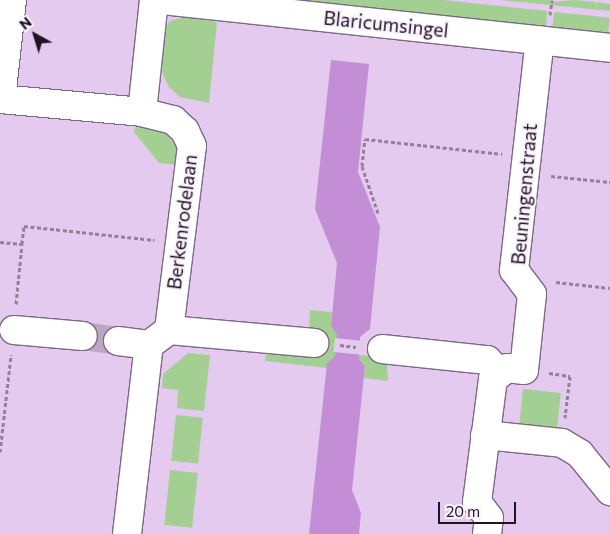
<!DOCTYPE html>
<html>
<head>
<meta charset="utf-8">
<style>
	body { margin:0 }
	#map { position:relative; width:610px; height:534px; overflow:hidden; background:#e4caee; font-family:Commissioner,sans-serif }
	div>[style] { position:absolute }
	.green>* { inset:0; background:#a3d092; transform-origin:0 0 }
	.water>* { inset:0; background:#c48ed7 }
	.pier>* { inset:0; background:#e4caee; transform-origin:0 0 }
	.minor-tunnel>* { height:28px; margin-top:-14px; transform-origin:0; background:repeating-linear-gradient(90deg,#bda6c5 0 28px,transparent 0 42px) }
	.path>* { height:3px; margin-top:-1.5px; transform-origin:0; background:repeating-linear-gradient(90deg,#94809b 0 4px,transparent 0 6.5px) }
	.roads { filter:drop-shadow(1px 0 #7e6687) drop-shadow(-1px 0 #7e6687) drop-shadow(0 1px #7e6687) drop-shadow(0 -1px #7e6687) }
	.minor>* { height:28px; margin:-14px; padding:0 14px; transform-origin:14px; border-radius:14px; background:#fff }
	span { translate:-50% -50%; white-space:nowrap; text-align:center; line-height:1.15; -webkit-text-stroke:4px #faf2fd; paint-order:stroke }
	.street-label { font-size:19px; color:#1f1522 }
	.north { position:absolute; left:10px; top:10px; width:50px; height:50px; -webkit-text-stroke:4px #faf2fd; paint-order:stroke; rotate:321deg; font-size:14px; font-weight:700; line-height:20px; text-align:center; color:#1f1522 }
	.north::after { content:''; display:block; margin:auto; width:18px; height:22px; background:#1f1522; clip-path:polygon(50% 0,100% 100%,50% 72%,0 100%) }
	.scale { position:absolute; left:438px; top:502px; width:78px; height:22px; box-sizing:border-box; border:2px solid #1f1522; border-top:0; padding-left:6px; font-size:15px; line-height:18px; white-space:nowrap; color:#1f1522; -webkit-text-stroke:4px #faf2fd; paint-order:stroke }
</style>
</head>
<body>
<div id="map">
	<div class="green">
		<div style="clip-path:polygon(269px 0,443px 0,547px 11px,546px 29px)"></div>
		<div style="clip-path:polygon(501px 0,550px 0,550px 2px,575px 0,595px 2px,595px 9px,596px 2px,610px 4px,610px 11px)"></div>
		<div style="left:554px;top:12px;width:56px;height:18px;rotate:6deg"></div>
		<div style="clip-path:polygon(184px 17px,217px 22px,209px 103px,180px 97px,169px 87px,163px 75px,161px 60px,165px 29px,170px 21px)"></div>
		<div style="clip-path:polygon(136px 124px,159px 129px,165px 133px,175px 144px,180px 165px,159px 163px,134px 132px)"></div>
		<div style="clip-path:polygon(310px 310px,332px 312px,331px 326px,337px 334px,337px 338px,335px 356px,327px 363px,327px 368px,265px 361px,266px 353px,292px 356px,293px 349px,309px 329px)"></div>
		<div style="clip-path:polygon(188px 353px,210px 355px,204px 411px,177px 408px,178px 390px,162px 388px,163px 374px)"></div>
		<div style="clip-path:polygon(359px 355px,381px 357px,387px 362px,388px 381px,364px 378px,365px 366px,359px 359px)"></div>
		<div style="left:523px;top:389px;width:38px;height:38px;rotate:6deg"></div>
		<div style="left:176px;top:415px;width:27px;height:46px;rotate:6deg"></div>
		<div style="left:170px;top:470px;width:28px;height:55px;rotate:6deg"></div>
	</div>
	<div class="water">
		<div style="clip-path:polygon(331px 60px,369px 64px,358px 172px,380px 227px,370px 329px,360px 337px,359px 355px,359px 359px,365px 366px,352px 490px,361px 513px,359px 534px,309px 534px,327px 363px,335px 356px,337px 335px,331px 326px,337px 263px,315px 209px)"></div>
	</div>
	<div class="pier">
		<div style="left:335px;top:338px;width:28px;height:14px;rotate:6deg"></div>
	</div>
	<div class="minor-tunnel">
		<div style="left:83px;top:336px;width:35px;rotate:8deg"></div>
	</div>
	<div class="path">
		<div style="left:550px;top:15px;width:15px;rotate:-82deg"></div>
		<div style="left:551px;top:176px;width:59px;rotate:5.8deg"></div>
		<div style="left:378px;top:213px;width:50px;rotate:-108.8deg"></div>
		<div style="left:362px;top:166px;width:27px;rotate:-84deg"></div>
		<div style="left:365px;top:139px;width:138px;rotate:6.2deg"></div>
		<div style="left:0;top:242px;width:22px;rotate:5deg"></div>
		<div style="left:22px;top:244px;width:18px;rotate:-84deg"></div>
		<div style="left:24px;top:226px;width:131px;rotate:6.1deg"></div>
		<div style="left:556px;top:282px;width:54px;rotate:6.3deg"></div>
		<div style="left:16px;top:304px;width:60px;rotate:-84.3deg"></div>
		<div style="left:340px;top:345px;width:16px;rotate:7deg"></div>
		<div style="left:549px;top:373px;width:21px;rotate:8deg"></div>
		<div style="left:570px;top:376px;width:42px;rotate:96.8deg"></div>
		<div style="left:0;top:452px;width:98px;rotate:-83.5deg"></div>
	</div>
	<div class="roads">
		<div class="minor">
			<div style="left:162px;top:0;width:451px;rotate:6.1deg"></div>
			<div style="left:0;top:99px;width:143px;rotate:5.2deg"></div>
			<div style="left:1px;top:99px;width:100px;rotate:-83.7deg"></div>
			<div style="left:14px;top:330px;width:69px;rotate:5deg"></div>
			<div style="left:169px;top:330px;width:146px;rotate:5.1deg"></div>
			<div style="left:118px;top:341px;width:31px;rotate:7deg"></div>
			<div style="left:149px;top:345px;width:25px;rotate:-37deg"></div>
			<div style="left:169px;top:330px;width:185px;rotate:-82.9deg"></div>
			<div style="left:192px;top:146px;width:17px;rotate:-115deg"></div>
			<div style="left:185px;top:131px;width:16px;rotate:-137deg"></div>
			<div style="left:173px;top:120px;width:32px;rotate:-166deg"></div>
			<div style="left:142px;top:112px;width:113px;rotate:-83.9deg"></div>
			<div style="left:382px;top:349px;width:106px;rotate:6deg"></div>
			<div style="left:487px;top:360px;width:18px;rotate:45deg"></div>
			<div style="left:485px;top:435px;width:77px;rotate:5.9deg"></div>
			<div style="left:562px;top:443px;width:21px;rotate:31deg"></div>
			<div style="left:580px;top:454px;width:48px;rotate:51deg"></div>
			<div style="left:127px;top:534px;width:190px;rotate:-83.4deg"></div>
			<div style="left:487px;top:534px;width:16px;rotate:-83deg"></div>
			<div style="left:489px;top:518px;width:20px;rotate:-127deg"></div>
			<div style="left:477px;top:502px;width:124px;rotate:-82.6deg"></div>
			<div style="left:493px;top:379px;width:18px;rotate:-38deg"></div>
			<div style="left:507px;top:368px;width:17px;rotate:7deg"></div>
			<div style="left:524px;top:370px;width:76px;rotate:-84deg"></div>
			<div style="left:532px;top:294px;width:30px;rotate:-127deg"></div>
			<div style="left:514px;top:270px;width:231px;rotate:-83.6deg"></div>
		</div>
	</div>
	<div class="street-label">
		<span style="left:386px;top:24px;rotate:6deg">Blaricumsingel</span>
		<span style="left:524px;top:194px;rotate:-85deg">Beuningenstraat</span>
		<span style="left:182px;top:222px;rotate:-83deg">Berkenrodelaan</span>
	</div>
	<div class="north">N</div>
	<div class="scale">20 m</div>
</div>
</body>
</html>
